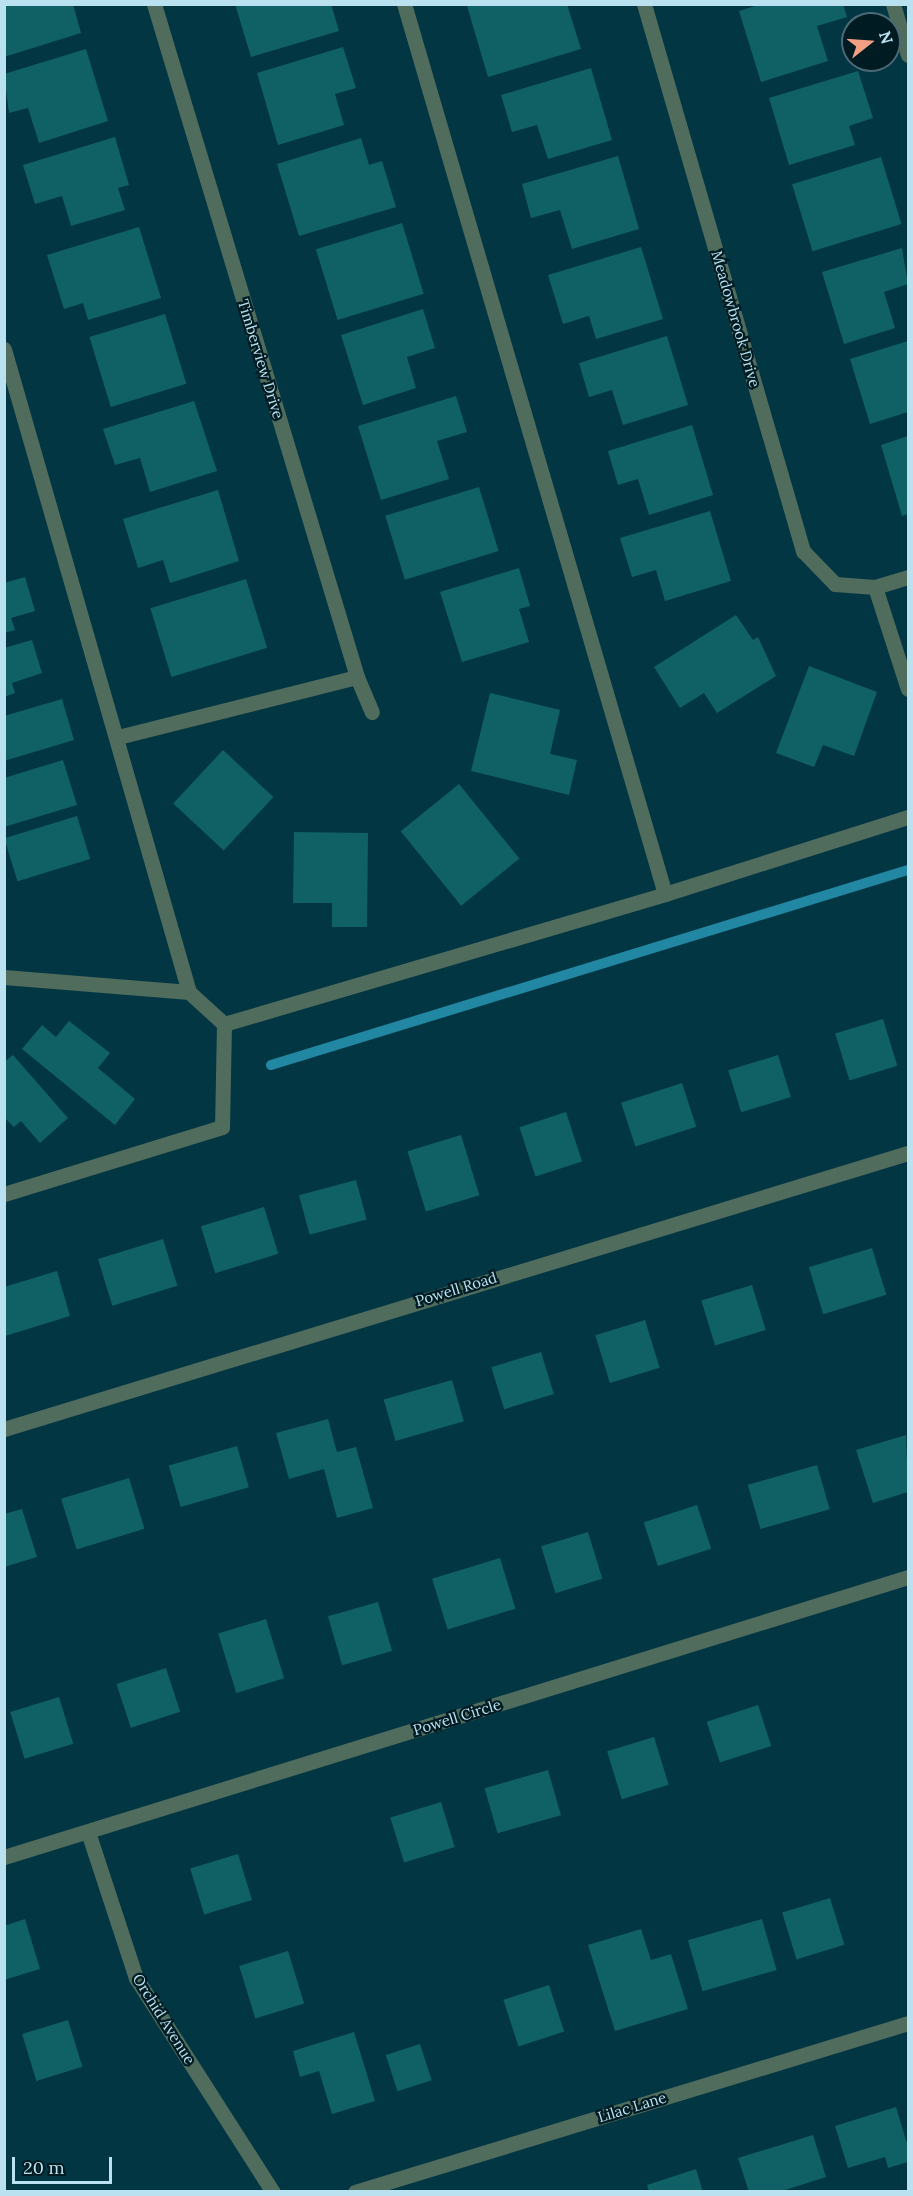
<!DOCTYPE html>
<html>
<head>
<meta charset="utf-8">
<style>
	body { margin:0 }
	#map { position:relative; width:913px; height:2196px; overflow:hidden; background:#033643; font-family:Lora,serif }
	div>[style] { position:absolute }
	.stream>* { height:10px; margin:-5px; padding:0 5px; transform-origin:5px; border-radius:5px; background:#2187a3 }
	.building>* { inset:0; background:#0f6166; transform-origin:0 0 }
	.minor>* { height:15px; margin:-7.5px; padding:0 7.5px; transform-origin:7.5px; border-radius:7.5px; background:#506c5d }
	span { translate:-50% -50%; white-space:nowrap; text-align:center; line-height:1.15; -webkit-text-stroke:4.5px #011b23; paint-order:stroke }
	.street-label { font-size:15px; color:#bae1ef }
	.frame { position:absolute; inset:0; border:6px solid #bae1ef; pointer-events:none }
	.north { position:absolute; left:841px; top:12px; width:60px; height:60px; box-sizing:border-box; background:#011b23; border:2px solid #4b6a75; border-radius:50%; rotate:73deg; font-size:16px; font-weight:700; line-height:24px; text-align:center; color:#bae1ef }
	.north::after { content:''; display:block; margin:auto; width:21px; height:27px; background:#f2a081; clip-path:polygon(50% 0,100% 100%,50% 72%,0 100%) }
	.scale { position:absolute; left:12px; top:2157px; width:100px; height:27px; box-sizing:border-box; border:3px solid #bae1ef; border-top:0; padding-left:8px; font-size:18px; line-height:21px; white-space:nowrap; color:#bae1ef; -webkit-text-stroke:4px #011b23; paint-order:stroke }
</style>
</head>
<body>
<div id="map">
	<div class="stream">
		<div style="left:271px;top:1065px;width:666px;rotate:-17.02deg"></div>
	</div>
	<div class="building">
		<div style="clip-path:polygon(4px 4px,73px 4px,81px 33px,4px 57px)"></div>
		<div style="clip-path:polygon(235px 4px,331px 4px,339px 31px,251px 57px)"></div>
		<div style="clip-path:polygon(567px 4px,581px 49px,488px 77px,467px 6px)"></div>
		<div style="clip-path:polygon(761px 4px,843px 4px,847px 17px,817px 26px,828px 61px,761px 82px,739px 11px)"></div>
		<div style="clip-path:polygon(343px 47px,356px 88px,335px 94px,344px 125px,278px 145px,257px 73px)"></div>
		<div style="clip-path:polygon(86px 49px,108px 121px,39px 143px,28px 108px,9px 113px,4px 74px)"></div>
		<div style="clip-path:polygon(591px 68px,612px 140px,548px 159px,537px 125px,512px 132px,501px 95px)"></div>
		<div style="clip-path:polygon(858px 71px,873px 118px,849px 126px,855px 145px,789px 165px,769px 98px)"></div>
		<div style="clip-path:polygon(115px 137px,129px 185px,118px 188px,125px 210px,71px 226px,62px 196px,35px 204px,23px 165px)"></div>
		<div style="clip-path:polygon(361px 138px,369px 165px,382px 161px,396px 207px,299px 236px,277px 164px)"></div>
		<div style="clip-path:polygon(618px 156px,639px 229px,572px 249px,560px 210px,531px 218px,522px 184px)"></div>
		<div style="left:881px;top:157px;width:70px;height:93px;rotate:73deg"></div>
		<div style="left:402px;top:223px;width:74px;height:90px;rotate:73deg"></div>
		<div style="clip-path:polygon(139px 227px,161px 298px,88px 320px,83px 303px,64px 309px,47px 255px)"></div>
		<div style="clip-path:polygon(641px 247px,663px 319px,596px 339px,589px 316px,563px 324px,548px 275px)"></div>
		<div style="clip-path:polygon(902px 248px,908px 284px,884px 292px,895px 328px,844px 344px,822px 272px)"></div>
		<div style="clip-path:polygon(423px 309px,435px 348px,407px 357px,416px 388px,363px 405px,341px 335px)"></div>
		<div style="left:165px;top:314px;width:73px;height:79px;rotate:73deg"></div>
		<div style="clip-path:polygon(667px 336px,688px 405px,623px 425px,612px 390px,589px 397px,579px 363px)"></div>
		<div style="clip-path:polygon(908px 341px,908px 412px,870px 424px,850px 359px)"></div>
		<div style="clip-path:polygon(456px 396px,467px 432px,437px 441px,449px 479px,381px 500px,358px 426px)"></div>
		<div style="clip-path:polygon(194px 401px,217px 471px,150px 492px,140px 458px,115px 465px,103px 429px)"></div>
		<div style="clip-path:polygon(692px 425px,713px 495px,649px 515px,638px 479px,618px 485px,608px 451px)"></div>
		<div style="clip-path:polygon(908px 436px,908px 514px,902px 516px,881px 445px)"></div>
		<div style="left:479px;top:487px;width:67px;height:98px;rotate:73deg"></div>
		<div style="clip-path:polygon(218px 490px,239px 561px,170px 583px,163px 560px,138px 568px,123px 519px)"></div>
		<div style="clip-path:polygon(710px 511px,731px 581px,665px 601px,656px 570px,632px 577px,620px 538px)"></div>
		<div style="clip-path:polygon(519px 568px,530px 606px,519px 609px,529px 642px,462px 662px,440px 592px)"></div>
		<div style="clip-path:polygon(25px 577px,35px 611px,11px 618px,15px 630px,4px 633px,4px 583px)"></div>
		<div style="left:246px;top:579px;width:72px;height:100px;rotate:73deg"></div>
		<div style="clip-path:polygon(736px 615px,753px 640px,758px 637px,776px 676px,717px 713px,704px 693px,680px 708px,654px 667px)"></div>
		<div style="clip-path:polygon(32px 640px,42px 673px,12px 683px,15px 693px,4px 697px,4px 648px)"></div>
		<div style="clip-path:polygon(809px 666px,877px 692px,854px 756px,823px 745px,814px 767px,776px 753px)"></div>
		<div style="clip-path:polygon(490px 693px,560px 710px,550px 754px,577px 760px,569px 795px,471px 771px)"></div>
		<div style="clip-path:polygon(62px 699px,74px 740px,4px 761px,4px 716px)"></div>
		<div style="left:223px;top:750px;width:69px;height:73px;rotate:43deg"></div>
		<div style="clip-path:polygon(63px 760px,77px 805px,4px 827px,4px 778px)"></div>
		<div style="left:459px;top:784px;width:96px;height:75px;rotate:51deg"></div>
		<div style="left:77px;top:816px;width:45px;height:76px;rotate:73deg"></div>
		<div style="clip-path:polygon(294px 832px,368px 833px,367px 927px,332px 927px,332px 903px,293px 903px)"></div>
		<div style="left:883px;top:1019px;width:49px;height:50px;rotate:73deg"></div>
		<div style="clip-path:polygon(69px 1021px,110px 1053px,98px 1068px,135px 1099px,115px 1125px,22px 1049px,42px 1025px,56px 1037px)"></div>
		<div style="clip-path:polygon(13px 1055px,68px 1118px,40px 1143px,21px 1121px,14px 1127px,4px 1117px,4px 1062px)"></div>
		<div style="left:778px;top:1055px;width:44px;height:52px;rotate:73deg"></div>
		<div style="left:682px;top:1083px;width:46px;height:64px;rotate:72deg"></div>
		<div style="left:566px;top:1112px;width:52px;height:49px;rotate:72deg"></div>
		<div style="left:461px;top:1135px;width:63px;height:56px;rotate:73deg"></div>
		<div style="left:356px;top:1180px;width:41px;height:59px;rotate:75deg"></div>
		<div style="left:264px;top:1207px;width:49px;height:66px;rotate:73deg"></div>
		<div style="left:163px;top:1239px;width:49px;height:68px;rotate:73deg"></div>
		<div style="left:872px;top:1248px;width:49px;height:66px;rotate:73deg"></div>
		<div style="clip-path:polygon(57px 1271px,70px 1316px,5px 1336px,4px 1287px)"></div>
		<div style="left:752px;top:1285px;width:47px;height:53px;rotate:73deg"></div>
		<div style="left:645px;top:1320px;width:50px;height:52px;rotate:73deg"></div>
		<div style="left:541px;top:1352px;width:44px;height:52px;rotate:73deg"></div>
		<div style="left:452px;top:1380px;width:43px;height:71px;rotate:74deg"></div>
		<div style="clip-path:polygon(328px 1419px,337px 1452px,356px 1447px,373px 1508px,337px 1518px,324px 1469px,289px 1479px,276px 1433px)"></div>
		<div style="clip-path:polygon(906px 1435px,908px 1492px,873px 1503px,856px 1450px)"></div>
		<div style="left:237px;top:1446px;width:43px;height:71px;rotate:74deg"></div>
		<div style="left:817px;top:1465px;width:46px;height:72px;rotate:74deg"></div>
		<div style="left:129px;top:1478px;width:53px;height:71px;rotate:73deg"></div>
		<div style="left:697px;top:1505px;width:46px;height:56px;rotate:72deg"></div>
		<div style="clip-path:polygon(22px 1509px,37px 1557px,4px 1567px,4px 1514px)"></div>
		<div style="left:588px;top:1532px;width:49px;height:49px;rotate:73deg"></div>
		<div style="left:500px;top:1558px;width:53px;height:71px;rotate:73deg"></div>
		<div style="left:378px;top:1602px;width:51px;height:52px;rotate:74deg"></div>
		<div style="left:266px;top:1619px;width:62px;height:50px;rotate:73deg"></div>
		<div style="left:166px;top:1668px;width:46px;height:52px;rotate:72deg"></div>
		<div style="left:59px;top:1697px;width:49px;height:51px;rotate:73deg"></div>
		<div style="left:758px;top:1705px;width:43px;height:54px;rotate:72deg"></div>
		<div style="left:654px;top:1737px;width:50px;height:49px;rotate:73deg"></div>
		<div style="left:548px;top:1770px;width:47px;height:66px;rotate:74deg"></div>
		<div style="left:441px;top:1802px;width:47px;height:53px;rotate:73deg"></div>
		<div style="left:238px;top:1854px;width:48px;height:50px;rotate:73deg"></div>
		<div style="left:830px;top:1898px;width:49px;height:50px;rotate:73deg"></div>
		<div style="clip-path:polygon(25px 1919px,40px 1969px,4px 1980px,4px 1926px)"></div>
		<div style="left:762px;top:1919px;width:53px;height:77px;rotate:74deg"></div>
		<div style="clip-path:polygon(641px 1929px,651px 1960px,671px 1954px,688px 2009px,615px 2031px,588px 1945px)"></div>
		<div style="left:288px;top:1951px;width:55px;height:51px;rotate:73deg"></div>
		<div style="left:549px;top:1985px;width:49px;height:48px;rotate:72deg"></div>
		<div style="left:68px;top:2020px;width:49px;height:48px;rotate:73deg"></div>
		<div style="clip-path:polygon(354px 2032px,375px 2101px,332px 2114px,319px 2071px,300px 2077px,293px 2051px)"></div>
		<div style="left:420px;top:2044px;width:38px;height:36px;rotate:72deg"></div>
		<div style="clip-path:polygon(896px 2107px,908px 2147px,908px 2162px,888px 2168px,885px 2157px,848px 2168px,835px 2126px)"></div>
		<div style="clip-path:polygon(813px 2135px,826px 2177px,779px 2192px,749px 2192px,738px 2158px)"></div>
		<div style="clip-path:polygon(696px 2169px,703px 2192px,649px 2192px,647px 2185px)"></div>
	</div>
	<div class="minor">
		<div style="left:154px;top:4px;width:703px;rotate:73.21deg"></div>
		<div style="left:357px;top:677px;width:38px;rotate:67deg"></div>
		<div style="left:644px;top:4px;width:570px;rotate:73.79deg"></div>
		<div style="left:803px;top:551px;width:46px;rotate:45.9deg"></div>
		<div style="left:835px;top:584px;width:40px;rotate:4.3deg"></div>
		<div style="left:875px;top:587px;width:34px;rotate:-17deg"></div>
		<div style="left:893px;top:4px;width:53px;rotate:73.6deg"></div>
		<div style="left:4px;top:349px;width:669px;rotate:73.95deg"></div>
		<div style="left:189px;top:992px;width:47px;rotate:42.4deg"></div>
		<div style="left:224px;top:1024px;width:103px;rotate:91.1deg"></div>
		<div style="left:222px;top:1127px;width:228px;rotate:162.9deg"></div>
		<div style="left:875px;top:587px;width:107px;rotate:72.1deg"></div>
		<div style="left:118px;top:737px;width:246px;rotate:-14.1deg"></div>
		<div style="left:665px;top:894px;width:255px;rotate:-17.6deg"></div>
		<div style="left:4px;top:977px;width:186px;rotate:4.6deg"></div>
		<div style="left:224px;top:1024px;width:460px;rotate:-16.4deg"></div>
		<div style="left:665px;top:894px;width:927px;rotate:-106.34deg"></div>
		<div style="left:4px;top:1429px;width:945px;rotate:-16.98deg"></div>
		<div style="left:88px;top:1832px;width:154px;rotate:71.8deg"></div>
		<div style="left:136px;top:1978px;width:254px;rotate:57.4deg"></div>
		<div style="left:4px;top:1857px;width:946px;rotate:-17.21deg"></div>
		<div style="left:355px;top:2192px;width:578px;rotate:-16.99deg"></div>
	</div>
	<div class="street-label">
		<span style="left:736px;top:319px;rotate:74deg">Meadowbrook Drive</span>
		<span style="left:261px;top:359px;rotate:73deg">Timberview Drive</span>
		<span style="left:456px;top:1289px;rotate:-17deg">Powell Road</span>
		<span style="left:457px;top:1717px;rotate:-17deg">Powell Circle</span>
		<span style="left:164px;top:2019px;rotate:58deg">Orchid Avenue</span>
		<span style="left:632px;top:2107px;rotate:-17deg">Lilac Lane</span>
	</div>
	<div class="frame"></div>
	<div class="north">N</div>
	<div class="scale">20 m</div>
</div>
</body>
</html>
